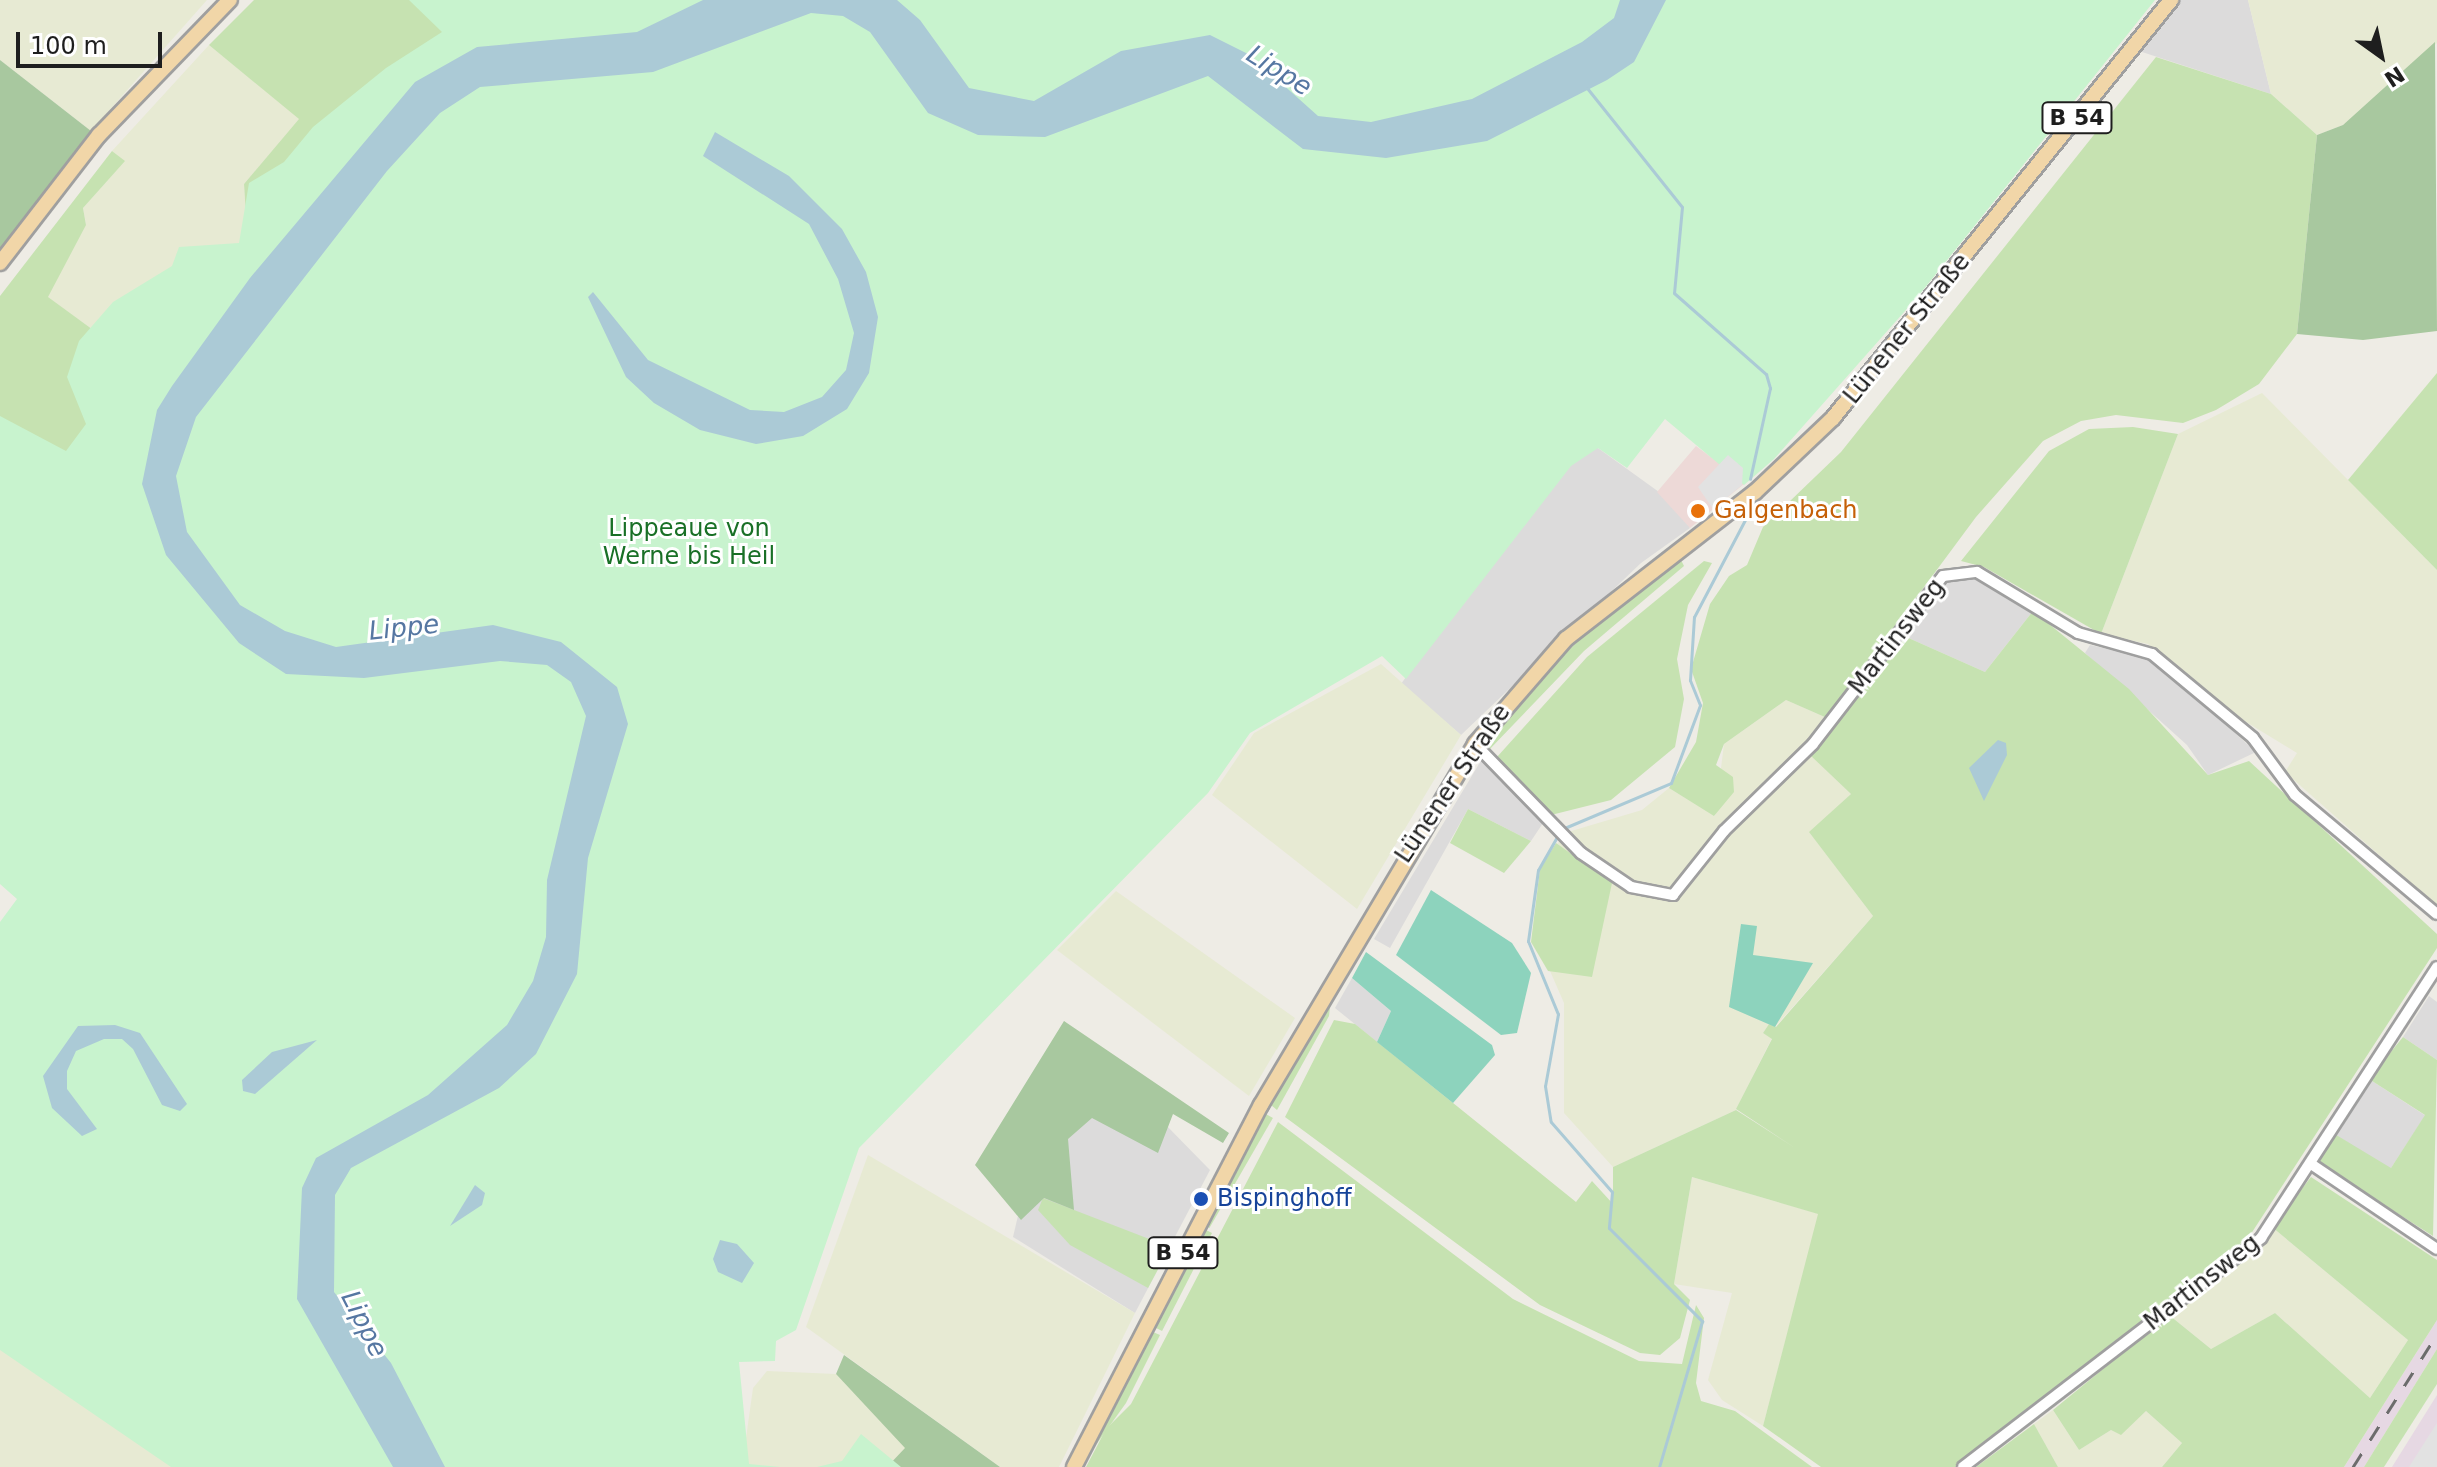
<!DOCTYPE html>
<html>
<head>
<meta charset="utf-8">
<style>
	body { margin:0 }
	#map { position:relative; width:2437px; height:1467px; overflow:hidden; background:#eeece5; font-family:"DejaVu Sans",sans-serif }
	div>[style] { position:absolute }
	.residential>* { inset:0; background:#dcdbdb; transform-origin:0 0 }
	.commercial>* { inset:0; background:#edd9d7 }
	.industrial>* { inset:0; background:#e6d8e3 }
	.farmland>* { inset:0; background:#e7ead3 }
	.grass>* { inset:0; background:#c6e2b1; transform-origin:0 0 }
	.forest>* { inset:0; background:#a8c89f }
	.park>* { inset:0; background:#c8f3ce }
	.pitch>* { inset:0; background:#8dd3bd }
	.parking>* { inset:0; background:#e2e2e2 }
	.water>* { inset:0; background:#abcad6 }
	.stream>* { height:3px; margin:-1.5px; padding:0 1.5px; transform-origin:1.5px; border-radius:1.5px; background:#abcad6 }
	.roads { filter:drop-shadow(2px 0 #9f9f9f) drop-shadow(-2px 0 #9f9f9f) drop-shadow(0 2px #9f9f9f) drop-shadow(0 -2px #9f9f9f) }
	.minor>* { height:10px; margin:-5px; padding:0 5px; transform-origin:5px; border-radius:5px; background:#fff }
	.major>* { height:14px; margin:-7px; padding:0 7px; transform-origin:7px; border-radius:7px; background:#f1d6a8 }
	.rail>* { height:3px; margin-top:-1.5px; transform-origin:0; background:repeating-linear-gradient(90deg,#6c6c6c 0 16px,transparent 0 32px) }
	.dots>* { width:22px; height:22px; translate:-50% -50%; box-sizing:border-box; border:4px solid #fff; border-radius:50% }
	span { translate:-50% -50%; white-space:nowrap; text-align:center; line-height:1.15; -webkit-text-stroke:6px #fff; paint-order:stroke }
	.shield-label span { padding:2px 6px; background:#fff; border:2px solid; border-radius:6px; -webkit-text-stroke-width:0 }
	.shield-label { font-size:22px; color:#1e1e1e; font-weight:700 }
	.street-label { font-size:24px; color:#1e1e1e }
	.food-label { font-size:24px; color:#c56008 }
	.left { translate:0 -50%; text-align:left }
	.park-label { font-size:24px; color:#197026 }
	.transit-label { font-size:24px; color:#164399 }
	.water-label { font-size:26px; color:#5677a2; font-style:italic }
	.north { position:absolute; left:2341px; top:16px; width:80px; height:80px; -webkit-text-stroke:6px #fff; paint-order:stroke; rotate:147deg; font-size:22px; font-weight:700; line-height:32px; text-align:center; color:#1e1e1e }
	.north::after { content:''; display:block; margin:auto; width:28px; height:36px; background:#1e1e1e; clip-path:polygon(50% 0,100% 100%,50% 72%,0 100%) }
	.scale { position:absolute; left:16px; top:32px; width:146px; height:36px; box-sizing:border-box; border:4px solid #1e1e1e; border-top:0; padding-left:10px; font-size:24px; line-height:28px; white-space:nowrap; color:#1e1e1e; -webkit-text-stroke:6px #fff; paint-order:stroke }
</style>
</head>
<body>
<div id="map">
	<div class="residential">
		<div style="clip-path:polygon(2180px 0,2248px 0,2271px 94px,2139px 51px)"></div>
		<div style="clip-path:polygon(1591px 443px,1677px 505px,1690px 528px,1641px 563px,1461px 735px,1401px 684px,1506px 537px)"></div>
		<div style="clip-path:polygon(1972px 574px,2033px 611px,1985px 672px,1904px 636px,1950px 577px)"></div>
		<div style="clip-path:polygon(2090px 645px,2153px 659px,2256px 752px,2208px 775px,2187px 745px,2085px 653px)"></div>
		<div style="clip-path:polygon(1482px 759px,1543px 823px,1531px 841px,1468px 809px,1390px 948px,1374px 939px)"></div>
		<div style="clip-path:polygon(1352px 978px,1391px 1011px,1377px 1042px,1335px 1008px)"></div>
		<div style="clip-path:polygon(2429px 996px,2437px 1002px,2437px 1060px,2403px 1037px)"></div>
		<div style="clip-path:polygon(1064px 1021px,1210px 1170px,1135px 1313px,1013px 1237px)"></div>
		<div style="left:2369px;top:1079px;width:67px;height:65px;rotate:33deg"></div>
	</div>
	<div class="commercial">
		<div style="clip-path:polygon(1733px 439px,1744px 484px,1690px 528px,1657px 492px,1696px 446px,1719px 463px)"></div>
	</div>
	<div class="industrial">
		<div style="clip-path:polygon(2437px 1320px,2437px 1349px,2364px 1467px,2344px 1467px)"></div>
		<div style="clip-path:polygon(2437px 1395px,2437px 1467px,2392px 1467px)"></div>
	</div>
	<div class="farmland">
		<div style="clip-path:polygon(0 0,207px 0,91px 131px,0 60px)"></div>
		<div style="clip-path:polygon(2248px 0,2437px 0,2437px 43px,2343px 125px,2317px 135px,2271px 94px)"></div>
		<div style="clip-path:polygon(209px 45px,300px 119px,244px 184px,250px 278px,172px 386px,47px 297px,86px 224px,83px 208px,124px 161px,112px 151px)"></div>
		<div style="clip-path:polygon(2262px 393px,2437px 570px,2437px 906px,2285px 772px,2297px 753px,2238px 717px,2148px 644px,2101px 634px,2178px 434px)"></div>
		<div style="clip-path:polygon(1381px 664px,1461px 735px,1357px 909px,1212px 795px,1254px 733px)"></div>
		<div style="clip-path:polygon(1786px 700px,1827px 718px,1802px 747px,1851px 794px,1810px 833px,1873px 916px,1775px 1027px,1769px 1024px,1763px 1033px,1772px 1038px,1736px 1110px,1613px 1167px,1564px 1113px,1564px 1003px,1540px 948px,1557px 844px,1568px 832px,1642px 810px,1669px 788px,1715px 816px,1724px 744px)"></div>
		<div style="clip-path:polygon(1116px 891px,1295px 1018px,1249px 1096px,1057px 950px)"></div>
		<div style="clip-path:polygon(868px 1155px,1135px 1313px,1059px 1467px,1000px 1467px,806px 1327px)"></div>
		<div style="clip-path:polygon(1692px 1177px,1819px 1214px,1763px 1426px,1722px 1400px,1708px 1380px,1732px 1293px,1674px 1284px)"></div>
		<div style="clip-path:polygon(2272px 1227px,2408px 1340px,2370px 1398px,2275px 1313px,2211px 1349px,2169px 1315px)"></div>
		<div style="clip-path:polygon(0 1326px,207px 1467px,0 1467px)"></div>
		<div style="clip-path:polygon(767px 1371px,836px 1374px,906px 1448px,887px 1467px,742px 1467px,753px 1388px)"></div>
		<div style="clip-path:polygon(2053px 1410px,2079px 1450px,2111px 1430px,2121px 1434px,2146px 1411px,2182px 1443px,2162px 1467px,2058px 1467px,2034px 1424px)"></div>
	</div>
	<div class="grass">
		<div style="clip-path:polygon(254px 0,703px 0,250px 278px,244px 184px,299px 119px,209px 45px)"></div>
		<div style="clip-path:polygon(2156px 57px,2271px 94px,2317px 135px,2297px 334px,2259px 384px,2216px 410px,2183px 423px,2116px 415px,2081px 421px,2043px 441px,1976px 517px,1827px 718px,1786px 700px,1724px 744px,1716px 765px,1733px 777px,1734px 792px,1714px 816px,1669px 788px,1696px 742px,1703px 703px,1691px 669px,1710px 604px,1729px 576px,1747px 565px,1763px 527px,1841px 452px)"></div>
		<div style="clip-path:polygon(112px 151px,125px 161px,83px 208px,86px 225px,48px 297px,159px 378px,122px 493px,0 422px,0 296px)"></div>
		<div style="clip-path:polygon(2437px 373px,2437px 570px,2348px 480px)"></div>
		<div style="clip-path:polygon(2133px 427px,2178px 434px,2101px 634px,1984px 567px,1961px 561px,2049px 451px,2089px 429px)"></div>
		<div style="clip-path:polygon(1680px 558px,1684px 566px,1584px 651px,1488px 751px,1485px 744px,1530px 687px,1616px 605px)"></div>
		<div style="clip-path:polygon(1704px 561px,1712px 563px,1688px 605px,1677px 659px,1684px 699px,1675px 747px,1611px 800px,1551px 815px,1497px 757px,1587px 657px)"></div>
		<div style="clip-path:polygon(2033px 611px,2129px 689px,2208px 775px,2249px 761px,2437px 934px,2437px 948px,2245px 1243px,1955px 1467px,1821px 1467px,1763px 1426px,1818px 1214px,1692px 1177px,1674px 1284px,1690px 1300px,1680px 1338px,1660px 1355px,1640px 1353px,1540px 1305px,1285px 1117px,1334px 1020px,1355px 1024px,1576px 1202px,1592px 1181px,1613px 1204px,1613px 1167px,1736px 1110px,1795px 1148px,1736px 1109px,1772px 1039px,1763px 1033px,1769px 1024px,1776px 1027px,1873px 916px,1809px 832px,1851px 794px,1810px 755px,1904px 636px,1985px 672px)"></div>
		<div style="clip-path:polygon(1468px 809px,1531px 841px,1504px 873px,1450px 843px)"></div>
		<div style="clip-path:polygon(1556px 843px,1612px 883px,1592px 977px,1548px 971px,1531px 942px,1540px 869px)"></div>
		<div style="clip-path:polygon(1330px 1007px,1329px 1016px,1277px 1110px,1271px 1105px)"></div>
		<div style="clip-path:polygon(2403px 1037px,2437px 1060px,2433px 1236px,2317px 1162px,2333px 1133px,2391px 1168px,2425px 1115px,2369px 1079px)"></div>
		<div style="left:1266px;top:1114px;width:8px;height:127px;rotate:30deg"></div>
		<div style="clip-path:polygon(1278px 1122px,1513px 1299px,1639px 1361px,1682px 1364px,1696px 1305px,1704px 1318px,1696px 1383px,1701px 1401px,1735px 1411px,1812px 1467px,1086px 1467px,1106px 1429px,1131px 1404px)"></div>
		<div style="clip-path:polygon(2311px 1177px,2437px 1260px,2437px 1320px,2344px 1467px,2162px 1467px,2182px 1443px,2146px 1411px,2121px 1435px,2111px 1430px,2079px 1450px,2053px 1410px,2169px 1315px,2211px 1349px,2275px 1313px,2370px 1398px,2408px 1340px,2272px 1227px)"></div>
		<div style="clip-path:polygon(1043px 1198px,1170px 1247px,1148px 1288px,1070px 1245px,1038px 1210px)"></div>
		<div style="left:1204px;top:1229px;width:9px;height:110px;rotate:27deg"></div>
		<div style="clip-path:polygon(1153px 1332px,1160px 1335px,1126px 1403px,1080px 1467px)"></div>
		<div style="clip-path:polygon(2437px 1349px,2437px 1384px,2384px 1467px,2364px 1467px)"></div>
		<div style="clip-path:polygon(2034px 1424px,2058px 1467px,1976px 1467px)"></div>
	</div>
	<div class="forest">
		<div style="clip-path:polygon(2435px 42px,2437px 331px,2363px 340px,2297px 334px,2317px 135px,2343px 125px)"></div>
		<div style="clip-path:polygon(0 60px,91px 131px,0 249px)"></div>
		<div style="clip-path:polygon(1064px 1021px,1229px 1133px,1223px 1143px,1173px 1114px,1158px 1153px,1092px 1118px,1068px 1139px,1074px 1210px,1044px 1198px,1021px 1220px,975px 1165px)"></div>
		<div style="clip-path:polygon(844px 1355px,1000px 1467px,887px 1467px,905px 1448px,836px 1374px)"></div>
	</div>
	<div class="park">
		<div style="clip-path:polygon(409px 0,2155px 0,1920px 294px,1774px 459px,1744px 485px,1665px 419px,1627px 468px,1598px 448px,1571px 466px,1406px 679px,1382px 656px,1250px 733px,1208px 793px,859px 1148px,796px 1330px,776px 1341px,775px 1361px,739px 1362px,749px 1464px,781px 1467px,171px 1467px,0 1350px,0 922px,17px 899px,0 884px,0 416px,66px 451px,86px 424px,67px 377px,79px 341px,113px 302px,172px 266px,179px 247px,239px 243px,249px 183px,284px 162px,313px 127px,386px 68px,442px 32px)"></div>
		<div style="clip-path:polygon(861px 1434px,901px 1467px,817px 1467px,842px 1461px)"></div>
	</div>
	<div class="pitch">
		<div style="clip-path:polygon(1431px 890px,1512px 943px,1531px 973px,1517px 1033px,1501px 1035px,1396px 955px)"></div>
		<div style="clip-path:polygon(1741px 924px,1757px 926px,1753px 955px,1813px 963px,1775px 1027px,1729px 1007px)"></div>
		<div style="clip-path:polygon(1366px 952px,1492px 1045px,1495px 1055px,1453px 1103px,1377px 1042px,1391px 1011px,1352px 978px)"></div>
	</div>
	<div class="parking">
		<div style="clip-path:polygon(1728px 455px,1743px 468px,1742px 485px,1713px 509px,1698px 487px)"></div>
		<div style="clip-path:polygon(2437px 1423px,2437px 1467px,2409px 1467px)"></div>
	</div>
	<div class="water">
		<div style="clip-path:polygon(703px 0,897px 0,920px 20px,969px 88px,1034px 101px,1121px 51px,1210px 35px,1250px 55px,1318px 116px,1371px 122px,1472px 99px,1582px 42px,1614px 18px,1620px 0,1666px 0,1634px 62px,1607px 80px,1487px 141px,1386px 158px,1303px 149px,1208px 76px,1045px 137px,978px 135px,928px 113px,870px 32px,843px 16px,811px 13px,653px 72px,480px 87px,440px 113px,387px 171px,196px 417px,176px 476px,187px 532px,240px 605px,285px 631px,336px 647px,493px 625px,561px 642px,617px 687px,628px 724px,588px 858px,577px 974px,536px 1054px,499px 1088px,351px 1168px,335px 1195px,334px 1292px,391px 1363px,445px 1467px,393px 1467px,297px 1299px,302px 1188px,316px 1158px,428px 1095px,507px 1025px,533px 981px,546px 937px,547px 880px,586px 716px,571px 682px,547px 665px,500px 661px,364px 678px,286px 674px,239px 643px,166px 555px,142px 484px,157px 410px,172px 386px,250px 278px,415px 82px,477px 47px,637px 32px)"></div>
		<div style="clip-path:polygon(715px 132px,789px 176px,842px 229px,866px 272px,878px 317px,869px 373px,847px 409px,803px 436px,756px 444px,700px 430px,654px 403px,626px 377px,588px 297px,593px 292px,648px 360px,750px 410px,784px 412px,822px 397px,846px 370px,854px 333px,838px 279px,809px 224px,703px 156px)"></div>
		<div style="clip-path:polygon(1998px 740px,2006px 743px,2007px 755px,1984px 801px,1969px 768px)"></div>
		<div style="clip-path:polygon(115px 1025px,140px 1033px,187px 1104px,180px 1111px,162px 1105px,133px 1049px,122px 1039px,104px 1039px,76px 1051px,67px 1071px,67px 1089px,97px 1129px,82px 1136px,52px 1108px,43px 1076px,78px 1026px)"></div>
		<div style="clip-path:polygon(317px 1040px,255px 1094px,243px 1091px,242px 1080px,272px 1052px)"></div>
		<div style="clip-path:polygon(475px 1185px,485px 1193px,482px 1205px,450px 1226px)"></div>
		<div style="clip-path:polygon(720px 1240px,737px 1244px,754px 1263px,742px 1283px,718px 1272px,713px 1259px)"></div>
	</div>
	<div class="stream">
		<div style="left:1587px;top:88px;width:152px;rotate:51.4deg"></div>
		<div style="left:1682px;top:207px;width:86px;rotate:95.3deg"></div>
		<div style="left:1674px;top:293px;width:123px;rotate:41.4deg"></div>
		<div style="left:1766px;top:374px;width:15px;rotate:74deg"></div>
		<div style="left:1770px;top:388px;width:93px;rotate:102.4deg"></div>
		<div style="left:1562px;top:829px;width:118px;rotate:-22.9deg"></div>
		<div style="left:1671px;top:783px;width:83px;rotate:-69.6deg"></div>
		<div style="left:1700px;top:705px;width:27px;rotate:-112deg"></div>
		<div style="left:1690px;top:680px;width:63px;rotate:-86.4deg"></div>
		<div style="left:1694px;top:617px;width:114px;rotate:-62.3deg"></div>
		<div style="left:1558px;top:835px;width:40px;rotate:119.7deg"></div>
		<div style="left:1538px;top:870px;width:72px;rotate:98deg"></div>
		<div style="left:1528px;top:941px;width:79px;rotate:67.7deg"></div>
		<div style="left:1558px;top:1014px;width:73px;rotate:100.2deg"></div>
		<div style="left:1545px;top:1086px;width:36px;rotate:81deg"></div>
		<div style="left:1551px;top:1122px;width:93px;rotate:48.9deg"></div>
		<div style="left:1612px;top:1192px;width:36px;rotate:95deg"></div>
		<div style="left:1609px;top:1228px;width:132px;rotate:45deg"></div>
		<div style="left:1702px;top:1321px;width:152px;rotate:106.4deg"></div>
	</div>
	<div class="roads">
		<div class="minor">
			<div style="left:1475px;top:744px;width:152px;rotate:45.8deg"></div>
			<div style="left:1581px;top:853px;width:60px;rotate:34.2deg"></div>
			<div style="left:1631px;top:887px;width:43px;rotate:10.8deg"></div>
			<div style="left:1673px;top:895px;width:82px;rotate:-51.4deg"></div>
			<div style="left:1724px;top:831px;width:124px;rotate:-44.3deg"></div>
			<div style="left:1813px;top:744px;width:212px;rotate:-52.3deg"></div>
			<div style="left:1943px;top:576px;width:34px;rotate:-7deg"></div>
			<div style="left:1977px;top:572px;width:118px;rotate:31.1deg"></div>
			<div style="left:2078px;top:633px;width:77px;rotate:15.8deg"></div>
			<div style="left:2152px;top:654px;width:131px;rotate:39.7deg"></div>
			<div style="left:2253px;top:738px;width:71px;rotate:53.6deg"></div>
			<div style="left:2295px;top:795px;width:185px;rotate:40deg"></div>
			<div style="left:2311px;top:1164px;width:152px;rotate:34deg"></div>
			<div style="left:1963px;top:1467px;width:376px;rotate:-37.5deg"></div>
			<div style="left:2261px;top:1238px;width:323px;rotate:-57deg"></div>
		</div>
		<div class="major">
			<div style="left:0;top:263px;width:162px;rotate:-52.3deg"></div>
			<div style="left:99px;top:135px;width:188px;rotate:-45.9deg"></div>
			<div style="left:1074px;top:1467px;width:407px;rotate:-62.7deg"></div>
			<div style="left:1261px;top:1105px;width:420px;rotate:-59.3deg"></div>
			<div style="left:1475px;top:744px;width:139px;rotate:-49.1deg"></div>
			<div style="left:1566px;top:639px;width:239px;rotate:-37.9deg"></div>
			<div style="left:1755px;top:492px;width:108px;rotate:-43.5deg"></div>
			<div style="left:1833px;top:418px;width:538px;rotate:-51.04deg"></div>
		</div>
	</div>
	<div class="rail">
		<div style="left:2353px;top:1467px;width:157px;rotate:-57.7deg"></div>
	</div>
	<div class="dots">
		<div style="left:1698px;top:511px;background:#e8710a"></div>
		<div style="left:1201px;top:1199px;background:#1a4fb4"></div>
	</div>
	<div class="shield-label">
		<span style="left:2077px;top:118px">B 54</span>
		<span style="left:1183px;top:1253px">B 54</span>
	</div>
	<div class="street-label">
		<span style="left:1907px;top:329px;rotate:-51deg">Lünener Straße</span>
		<span style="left:1897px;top:637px;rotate:-52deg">Martinsweg</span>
		<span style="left:1453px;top:784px;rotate:-56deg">Lünener Straße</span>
		<span style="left:2202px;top:1283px;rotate:-38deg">Martinsweg</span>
	</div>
	<div class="food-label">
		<span class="left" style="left:1714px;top:511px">Galgenbach</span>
	</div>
	<div class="park-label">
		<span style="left:689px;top:543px">Lippeaue von<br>Werne bis Heil</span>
	</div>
	<div class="transit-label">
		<span class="left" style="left:1217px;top:1199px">Bispinghoff</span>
	</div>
	<div class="water-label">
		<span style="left:1279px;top:71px;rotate:32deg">Lippe</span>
		<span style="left:404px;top:628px;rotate:-6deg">Lippe</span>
		<span style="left:364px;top:1324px;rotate:63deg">Lippe</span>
	</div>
	<div class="north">N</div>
	<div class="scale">100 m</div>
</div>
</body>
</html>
